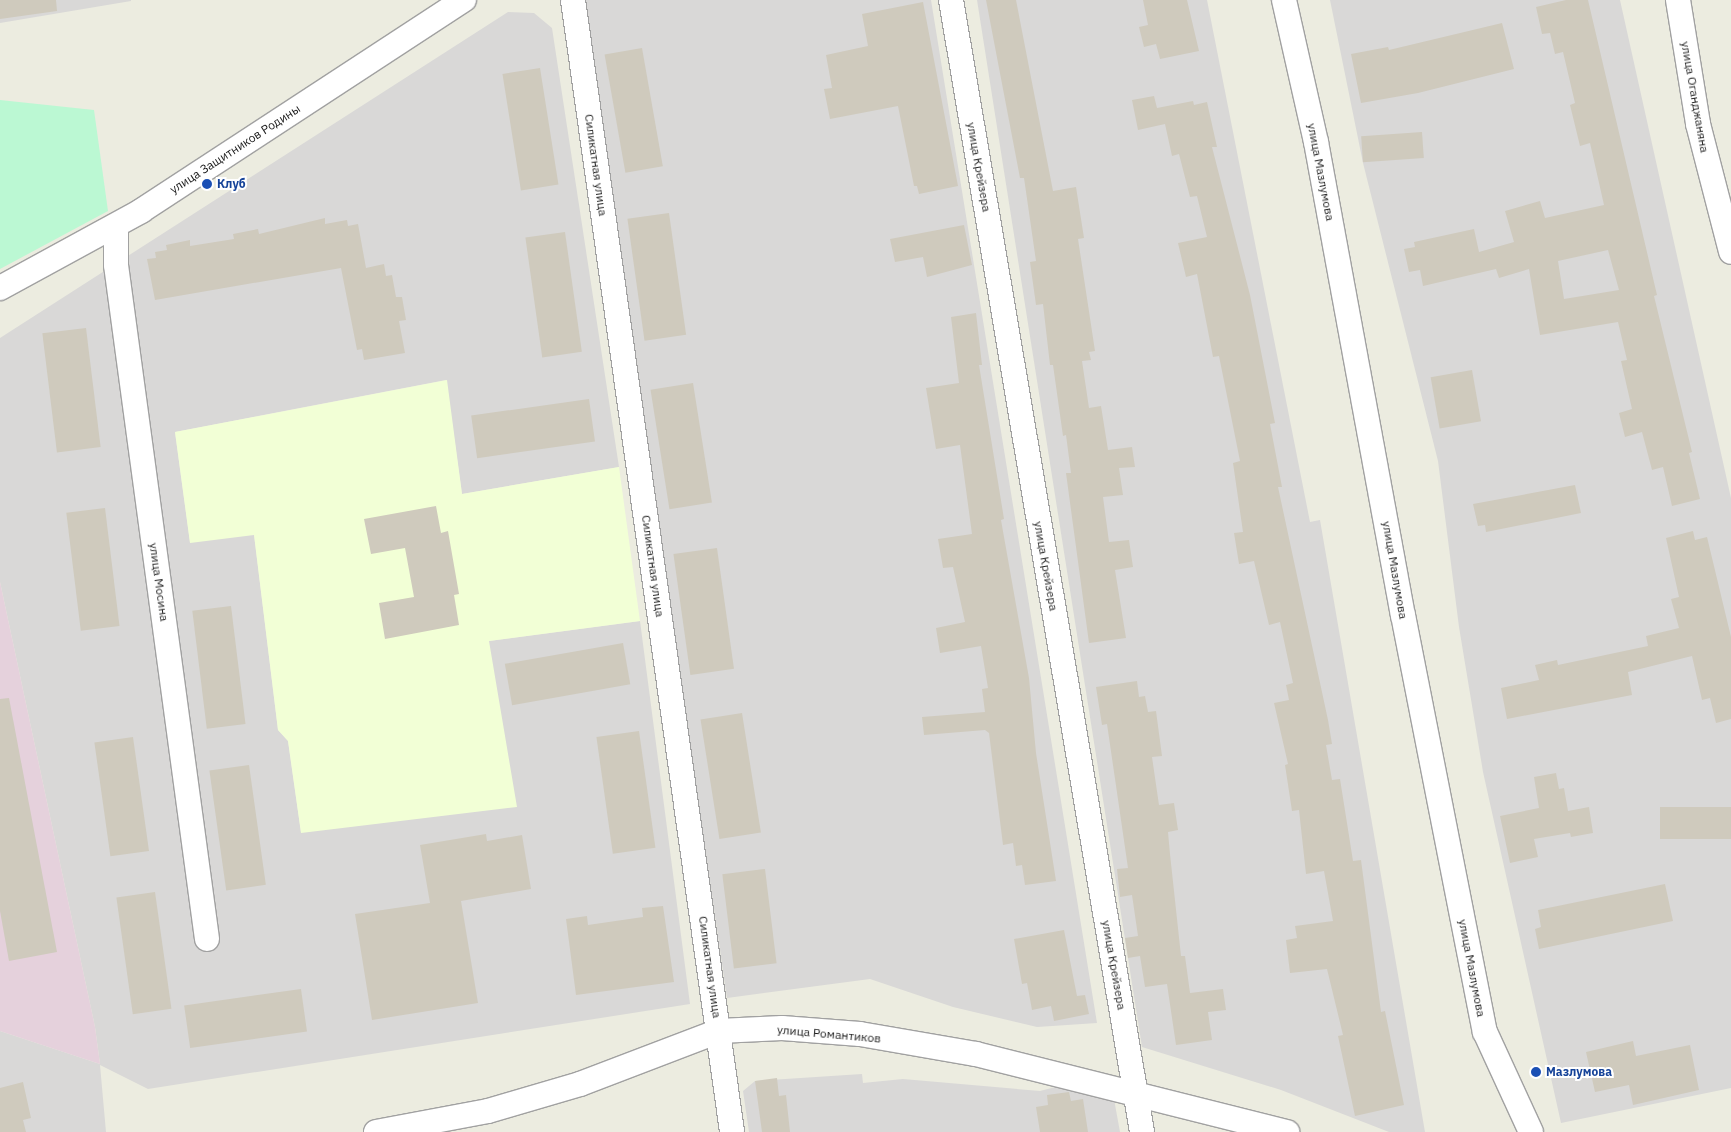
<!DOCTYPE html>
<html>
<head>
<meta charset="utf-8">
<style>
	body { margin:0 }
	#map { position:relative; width:1731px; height:1132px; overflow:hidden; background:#ecece0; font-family:"IBM Plex Sans",sans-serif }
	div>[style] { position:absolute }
	.residential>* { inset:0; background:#d9d8d7 }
	.industrial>* { inset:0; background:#e5d1dc }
	.education>* { inset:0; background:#f2ffd6 }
	.park>* { inset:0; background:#bbf8d3 }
	.building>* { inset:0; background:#cfcabd; transform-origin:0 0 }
	.roads { filter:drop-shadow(1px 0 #a1a1a1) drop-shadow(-1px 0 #a1a1a1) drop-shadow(0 1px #a1a1a1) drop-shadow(0 -1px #a1a1a1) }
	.minor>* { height:24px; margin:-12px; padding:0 12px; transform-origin:12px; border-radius:12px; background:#fff }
	.dots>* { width:14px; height:14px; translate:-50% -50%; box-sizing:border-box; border:2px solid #fff; border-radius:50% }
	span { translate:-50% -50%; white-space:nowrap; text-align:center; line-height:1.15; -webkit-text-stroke:4px #fff; paint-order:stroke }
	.street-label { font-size:12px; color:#1a1a1a }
	.transit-label { font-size:12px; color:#164399; font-weight:700 }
	.left { translate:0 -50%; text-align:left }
</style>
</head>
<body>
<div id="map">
	<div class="residential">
		<div style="clip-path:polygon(0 0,131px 0,131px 1px,0 23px)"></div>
		<div style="clip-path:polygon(582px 0,931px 0,1097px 1023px,1037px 1027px,953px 1007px,870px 979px,727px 998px)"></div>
		<div style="clip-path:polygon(977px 0,1207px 0,1310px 522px,1320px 520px,1425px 1132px,1389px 1132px,1281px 1090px,1142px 1047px)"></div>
		<div style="clip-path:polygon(1330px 0,1620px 0,1731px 498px,1731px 1088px,1561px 1123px,1483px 772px,1459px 627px,1438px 461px,1363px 163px)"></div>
		<div style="clip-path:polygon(508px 12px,534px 13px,552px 28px,619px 467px,462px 494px,446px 380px,175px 432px,190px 542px,254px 534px,278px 730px,288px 741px,301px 832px,489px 641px,640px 621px,690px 1004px,148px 1089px,100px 1065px,106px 1132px,0 1132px,0 1031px,100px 1064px,95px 1027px,0 582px,0 338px)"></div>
		<div style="clip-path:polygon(862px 1074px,863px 1083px,903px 1079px,1040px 1091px,1063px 1085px,1114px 1099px,1120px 1132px,749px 1132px,743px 1091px,755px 1081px)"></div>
	</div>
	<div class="industrial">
		<div style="clip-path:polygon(0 582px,95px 1027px,100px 1064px,0 1031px)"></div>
	</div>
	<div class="education">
		<div style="clip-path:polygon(447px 380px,462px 494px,619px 467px,640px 621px,489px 641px,517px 807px,301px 833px,288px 741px,278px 730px,254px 535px,190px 543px,175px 432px)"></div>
	</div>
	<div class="park">
		<div style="clip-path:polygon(0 100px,94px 110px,108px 211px,0 269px)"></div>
	</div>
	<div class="building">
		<div style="clip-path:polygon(0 0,56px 0,57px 11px,0 19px)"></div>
		<div style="clip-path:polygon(986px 0,1016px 0,1053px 191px,1076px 187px,1084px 238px,1078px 239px,1095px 351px,1089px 352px,1091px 360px,1082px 361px,1089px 408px,1101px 406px,1108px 450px,1132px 447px,1135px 467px,1119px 468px,1123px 495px,1103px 497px,1109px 542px,1129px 540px,1133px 567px,1115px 570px,1126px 638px,1089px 643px,1066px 473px,1071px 473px,1066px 435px,1063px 436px,1053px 365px,1050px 365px,1043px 304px,1036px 305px,1030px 262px,1036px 261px,1024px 178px,1020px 178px)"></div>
		<div style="clip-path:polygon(1143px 0,1187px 0,1199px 51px,1160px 59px,1156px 44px,1144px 47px,1139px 27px,1148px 25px)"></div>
		<div style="clip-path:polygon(evenodd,1566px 0,1588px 0,1657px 295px,1654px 296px,1692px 452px,1689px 453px,1700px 499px,1672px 506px,1663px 467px,1652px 470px,1642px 432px,1625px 437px,1619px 413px,1632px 409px,1621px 361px,1627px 360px,1618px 322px,1540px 335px,1529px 269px,1499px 278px,1496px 269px,1423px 286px,1420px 270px,1409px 272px,1404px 249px,1415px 247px,1414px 242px,1474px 229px,1479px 252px,1514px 242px,1505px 211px,1540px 201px,1545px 218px,1604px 205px,1590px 143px,1580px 146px,1570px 105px,1575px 103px,1563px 52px,1555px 54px,1550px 33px,1542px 34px,1536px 7px,1566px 0,1608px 250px,1619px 290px,1564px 299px,1558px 261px,1608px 250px)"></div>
		<div style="clip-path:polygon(923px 2px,958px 186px,919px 194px,917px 186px,914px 186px,898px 106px,830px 119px,824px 89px,832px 88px,826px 55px,868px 46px,862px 14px)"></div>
		<div style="clip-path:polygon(1502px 23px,1514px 69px,1418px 93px,1361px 103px,1351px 54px,1388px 47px,1389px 50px)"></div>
		<div style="left:642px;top:48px;width:120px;height:38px;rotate:80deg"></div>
		<div style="left:540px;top:68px;width:118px;height:38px;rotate:81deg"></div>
		<div style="clip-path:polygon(1154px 96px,1157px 108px,1193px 101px,1194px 105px,1207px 102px,1217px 147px,1212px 147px,1250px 295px,1275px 423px,1270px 424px,1282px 487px,1278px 487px,1328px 720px,1332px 744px,1326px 745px,1332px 780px,1340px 779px,1353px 861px,1361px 860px,1381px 1012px,1385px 1011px,1404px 1105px,1355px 1116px,1338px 1036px,1343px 1035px,1327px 969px,1290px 973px,1286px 940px,1297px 938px,1295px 926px,1333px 921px,1324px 871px,1306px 874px,1299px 810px,1292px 811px,1285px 765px,1288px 764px,1274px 703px,1289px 700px,1286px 685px,1293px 683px,1280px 622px,1269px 625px,1254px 561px,1239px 564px,1234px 533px,1243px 532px,1233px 463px,1240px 461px,1219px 356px,1213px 357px,1197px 274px,1186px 277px,1178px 243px,1207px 237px,1197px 196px,1190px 197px,1179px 154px,1172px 156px,1165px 124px,1138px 130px,1132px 100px)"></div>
		<div style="left:1422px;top:132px;width:26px;height:61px;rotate:86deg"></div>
		<div style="left:669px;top:213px;width:123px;height:42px;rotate:82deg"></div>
		<div style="clip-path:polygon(325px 218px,325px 224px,347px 220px,348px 226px,358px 224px,366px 268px,384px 264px,386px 276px,392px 275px,396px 297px,402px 297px,406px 320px,399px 321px,405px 353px,364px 360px,362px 349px,357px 350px,341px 268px,155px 300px,147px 259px,156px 258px,155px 252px,167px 250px,166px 245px,190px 240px,190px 246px,234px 239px,233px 234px,258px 229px,259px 234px)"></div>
		<div style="clip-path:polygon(964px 225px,972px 265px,927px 277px,923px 257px,895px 262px,890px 239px)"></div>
		<div style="left:565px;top:232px;width:121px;height:40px;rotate:82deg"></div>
		<div style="clip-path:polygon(976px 313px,982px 365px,979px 365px,1004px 519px,1001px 520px,1029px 678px,1036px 753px,1056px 881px,1025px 885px,1022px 865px,1016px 866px,1013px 843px,1003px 845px,989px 733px,985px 730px,924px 735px,922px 717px,985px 712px,982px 689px,988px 688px,981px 646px,940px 653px,936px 628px,965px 622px,953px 567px,943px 568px,938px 539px,972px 534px,960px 445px,936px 449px,926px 388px,959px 383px,951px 317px)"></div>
		<div style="left:86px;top:328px;width:120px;height:44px;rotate:83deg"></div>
		<div style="left:1472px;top:370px;width:52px;height:42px;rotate:80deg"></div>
		<div style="left:693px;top:383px;width:121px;height:43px;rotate:81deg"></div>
		<div style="left:589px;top:399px;width:43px;height:119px;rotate:82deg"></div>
		<div style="clip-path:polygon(1575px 485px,1581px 513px,1486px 532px,1485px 525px,1478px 526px,1473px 504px)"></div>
		<div style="clip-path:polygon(436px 506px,441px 533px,448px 531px,459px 594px,454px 595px,459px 625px,385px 639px,379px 603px,414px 597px,405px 548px,371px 554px,364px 519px)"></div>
		<div style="left:105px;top:508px;width:119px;height:39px;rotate:83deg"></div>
		<div style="clip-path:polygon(1693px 531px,1695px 540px,1707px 537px,1731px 637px,1731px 719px,1716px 723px,1710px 698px,1702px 700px,1692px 656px,1628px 672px,1632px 695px,1507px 719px,1501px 688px,1539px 680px,1535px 665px,1557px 660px,1558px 665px,1648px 646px,1646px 636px,1679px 628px,1671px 599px,1679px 597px,1666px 538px)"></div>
		<div style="left:717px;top:548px;width:122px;height:44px;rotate:82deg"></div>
		<div style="left:231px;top:606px;width:119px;height:39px;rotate:83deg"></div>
		<div style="left:623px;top:643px;width:42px;height:120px;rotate:80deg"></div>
		<div style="clip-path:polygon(1137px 681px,1139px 697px,1145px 696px,1148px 712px,1156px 711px,1162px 756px,1152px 757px,1159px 805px,1174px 803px,1178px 830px,1168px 832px,1170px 854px,1181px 956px,1185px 956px,1190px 993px,1223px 989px,1226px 1010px,1208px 1012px,1212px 1040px,1176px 1045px,1167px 984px,1145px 987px,1140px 956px,1128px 958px,1125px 938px,1138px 936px,1132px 895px,1120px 897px,1117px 869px,1128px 868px,1107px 724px,1102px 725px,1096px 687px)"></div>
		<div style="clip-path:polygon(9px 698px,57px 952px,9px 961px,0 911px,0 699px)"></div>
		<div style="left:742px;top:713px;width:121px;height:42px;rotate:81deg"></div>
		<div style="left:639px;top:731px;width:118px;height:43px;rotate:82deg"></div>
		<div style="left:133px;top:737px;width:115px;height:39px;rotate:82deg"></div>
		<div style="left:249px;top:765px;width:121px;height:40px;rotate:82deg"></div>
		<div style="clip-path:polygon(1556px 773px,1559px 789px,1564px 788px,1568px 811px,1589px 807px,1593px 833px,1571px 837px,1570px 833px,1534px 839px,1538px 857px,1510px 863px,1500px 816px,1539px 808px,1534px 777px)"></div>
		<div style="left:1731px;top:807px;width:32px;height:71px;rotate:90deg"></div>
		<div style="clip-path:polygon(486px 834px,487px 841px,522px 835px,531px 889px,461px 901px,478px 1003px,372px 1020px,355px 914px,430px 903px,420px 845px)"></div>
		<div style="left:765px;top:869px;width:95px;height:43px;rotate:83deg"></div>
		<div style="clip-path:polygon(1665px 884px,1673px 921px,1539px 949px,1535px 929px,1541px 927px,1538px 910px)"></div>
		<div style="left:155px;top:892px;width:118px;height:39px;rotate:82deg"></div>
		<div style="clip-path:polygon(663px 906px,674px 982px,576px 995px,566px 919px,587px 916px,588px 925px,643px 917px,642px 908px)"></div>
		<div style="clip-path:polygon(1064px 930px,1077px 996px,1085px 995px,1089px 1014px,1054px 1021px,1051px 1006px,1032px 1010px,1027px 983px,1022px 984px,1014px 939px)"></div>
		<div style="left:301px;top:989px;width:43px;height:118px;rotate:82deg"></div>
		<div style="clip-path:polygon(1633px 1041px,1636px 1056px,1690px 1045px,1699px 1090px,1633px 1105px,1629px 1085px,1595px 1092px,1586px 1052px)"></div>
		<div style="clip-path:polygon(777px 1078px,779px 1096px,786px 1095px,790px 1132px,762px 1132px,755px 1081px)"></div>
		<div style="clip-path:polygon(23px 1082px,31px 1118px,23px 1120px,26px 1132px,0 1132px,0 1088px)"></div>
		<div style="clip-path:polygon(1069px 1092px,1071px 1101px,1083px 1099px,1088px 1132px,1040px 1132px,1036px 1107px,1048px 1105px,1047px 1095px)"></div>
	</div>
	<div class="roads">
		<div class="minor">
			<div style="left:573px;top:0;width:1143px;rotate:82deg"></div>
			<div style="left:951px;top:0;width:1148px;rotate:80.42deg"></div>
			<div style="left:1284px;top:0;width:146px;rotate:77.3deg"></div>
			<div style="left:1316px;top:142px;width:481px;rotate:79.6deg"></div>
			<div style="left:1403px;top:615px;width:425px;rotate:78.9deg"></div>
			<div style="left:1485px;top:1032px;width:110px;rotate:65.3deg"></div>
			<div style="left:1678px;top:0;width:126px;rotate:80.8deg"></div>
			<div style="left:1698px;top:124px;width:132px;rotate:75.5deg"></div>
			<div style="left:116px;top:226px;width:39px;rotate:90deg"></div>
			<div style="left:116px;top:265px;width:680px;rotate:82.31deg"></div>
			<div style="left:0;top:288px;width:161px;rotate:-28.6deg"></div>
			<div style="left:141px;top:211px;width:386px;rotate:-33.2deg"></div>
			<div style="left:376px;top:1132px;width:114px;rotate:-10.6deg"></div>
			<div style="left:488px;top:1111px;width:96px;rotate:-16.4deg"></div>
			<div style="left:580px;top:1084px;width:149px;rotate:-20.9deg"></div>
			<div style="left:719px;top:1031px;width:63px;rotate:-2.7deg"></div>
			<div style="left:782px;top:1028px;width:78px;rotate:4.4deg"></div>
			<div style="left:860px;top:1034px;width:118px;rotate:9.8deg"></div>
			<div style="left:976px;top:1054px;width:321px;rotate:14.1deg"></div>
		</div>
	</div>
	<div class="dots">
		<div style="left:207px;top:184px;background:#1a4fb4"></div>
		<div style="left:1536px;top:1072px;background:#1a4fb4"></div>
	</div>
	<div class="street-label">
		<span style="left:1695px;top:97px;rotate:80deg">улица Оганджаняна</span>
		<span style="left:235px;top:149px;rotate:-33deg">улица Защитников Родины</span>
		<span style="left:596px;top:165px;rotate:82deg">Силикатная улица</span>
		<span style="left:979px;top:167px;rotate:80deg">улица Крейзера</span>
		<span style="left:1321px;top:172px;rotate:79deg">улица Мазлумова</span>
		<span style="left:653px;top:566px;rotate:82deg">Силикатная улица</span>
		<span style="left:1046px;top:566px;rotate:80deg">улица Крейзера</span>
		<span style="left:1395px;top:570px;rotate:80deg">улица Мазлумова</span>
		<span style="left:159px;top:582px;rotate:82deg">улица Мосина</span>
		<span style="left:1114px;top:965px;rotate:80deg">улица Крейзера</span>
		<span style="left:710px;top:967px;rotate:82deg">Силикатная улица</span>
		<span style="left:1472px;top:968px;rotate:79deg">улица Мазлумова</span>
		<span style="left:829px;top:1034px;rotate:5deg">улица Романтиков</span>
	</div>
	<div class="transit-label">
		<span class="left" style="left:217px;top:184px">Клуб</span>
		<span class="left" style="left:1546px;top:1072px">Мазлумова</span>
	</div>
</div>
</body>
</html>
